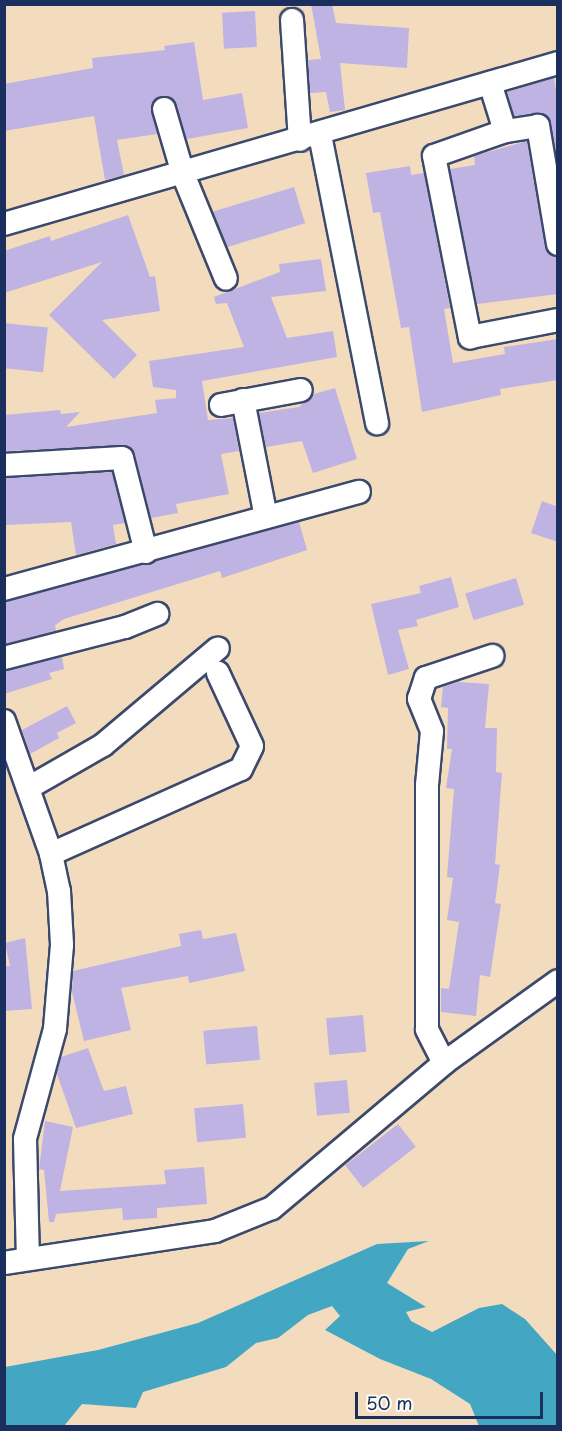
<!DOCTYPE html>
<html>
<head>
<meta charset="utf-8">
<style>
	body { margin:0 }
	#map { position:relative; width:562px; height:1431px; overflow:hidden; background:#f3dcbd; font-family:"Playpen Sans",sans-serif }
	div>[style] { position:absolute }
	.water>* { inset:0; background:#43a7c3 }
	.building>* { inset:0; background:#beb3e3; transform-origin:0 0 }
	.roads { filter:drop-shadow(2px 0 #3b496c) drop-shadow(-2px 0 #3b496c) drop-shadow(0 2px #3b496c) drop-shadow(0 -2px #3b496c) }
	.street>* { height:22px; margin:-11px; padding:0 11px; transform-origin:11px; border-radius:11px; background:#fff }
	span { translate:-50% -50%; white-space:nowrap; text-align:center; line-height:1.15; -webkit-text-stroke:5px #fdfcf7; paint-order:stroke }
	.frame { position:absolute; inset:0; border:6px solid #1b2f5e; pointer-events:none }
	.scale { position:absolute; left:355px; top:1392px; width:188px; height:27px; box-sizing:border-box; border:3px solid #1b2f5e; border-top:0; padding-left:8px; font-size:18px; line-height:21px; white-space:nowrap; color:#1b2f5e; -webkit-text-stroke:4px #fdfcf7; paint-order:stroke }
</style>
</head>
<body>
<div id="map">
	<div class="water">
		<div style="clip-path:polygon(429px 1241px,408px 1249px,387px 1283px,426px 1307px,406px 1312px,411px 1321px,432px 1332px,479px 1308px,502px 1304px,525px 1319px,557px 1355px,557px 1426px,479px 1426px,470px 1404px,431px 1379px,380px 1359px,325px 1330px,340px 1316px,332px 1306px,308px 1315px,278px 1338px,256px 1343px,226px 1367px,143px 1392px,136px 1408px,82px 1404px,64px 1426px,5px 1426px,5px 1367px,98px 1350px,198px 1323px,377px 1244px)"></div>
	</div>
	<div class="building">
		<div style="clip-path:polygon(311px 4px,332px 4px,336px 23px,409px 28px,407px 68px,340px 63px,345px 110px,330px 112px,326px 92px,310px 93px,308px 60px,321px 59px)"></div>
		<div style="left:255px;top:11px;width:36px;height:33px;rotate:87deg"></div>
		<div style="clip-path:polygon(194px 42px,203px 100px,242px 93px,248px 128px,187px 139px,174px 100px,160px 96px,151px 106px,157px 134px,117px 140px,124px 175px,105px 180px,94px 116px,4px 131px,4px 84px,93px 68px,92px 58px,165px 50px,164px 46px)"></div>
		<div style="clip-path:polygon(554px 78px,558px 102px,558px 160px,549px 118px,537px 113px,514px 116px,507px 92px)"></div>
		<div style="clip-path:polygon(527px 141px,545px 246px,558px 257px,558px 294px,477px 304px,450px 169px,475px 165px,474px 156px)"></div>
		<div style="clip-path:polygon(410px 166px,411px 175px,424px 173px,450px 308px,444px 309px,453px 363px,505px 354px,504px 347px,558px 339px,558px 380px,500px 389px,501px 395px,422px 412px,409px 327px,401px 328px,380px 212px,373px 213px,366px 173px)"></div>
		<div style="left:294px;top:187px;width:38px;height:85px;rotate:73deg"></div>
		<div style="clip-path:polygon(128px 215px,150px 277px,155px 276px,160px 311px,102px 320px,137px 355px,114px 379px,49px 315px,102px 262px,4px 293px,4px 251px,50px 236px,51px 241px)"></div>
		<div style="clip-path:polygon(321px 259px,326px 291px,271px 297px,287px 338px,333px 331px,337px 357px,202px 381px,208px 420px,233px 418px,239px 451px,221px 454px,229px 494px,176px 504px,178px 513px,151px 518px,135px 455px,128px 446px,4px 451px,4px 415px,60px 410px,61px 414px,80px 412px,66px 427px,157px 413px,155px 400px,176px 398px,176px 390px,153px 387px,149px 361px,244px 347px,227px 303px,216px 304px,214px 297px,280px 272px,279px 264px)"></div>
		<div style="left:4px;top:323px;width:44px;height:45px;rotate:6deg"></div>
		<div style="clip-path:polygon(335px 388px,357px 459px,313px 473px,302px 441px,266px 447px,259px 413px,299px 407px,314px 394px)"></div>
		<div style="clip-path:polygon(112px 472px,125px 523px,113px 525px,116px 544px,76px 555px,71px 522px,4px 525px,4px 478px)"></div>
		<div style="clip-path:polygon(542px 501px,558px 507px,558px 542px,531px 533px)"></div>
		<div style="clip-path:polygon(299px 522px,307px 550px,222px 578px,220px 571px,64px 619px,55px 625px,56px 631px,4px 644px,4px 602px)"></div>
		<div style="clip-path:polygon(451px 577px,459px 607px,416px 620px,418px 626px,398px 630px,409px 669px,388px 675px,371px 604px,421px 593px,419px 586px)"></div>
		<div style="left:516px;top:578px;width:28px;height:53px;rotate:73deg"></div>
		<div style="clip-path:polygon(62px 657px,64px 669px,49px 673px,52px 679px,4px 694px,4px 671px)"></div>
		<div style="clip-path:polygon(458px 682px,489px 684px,485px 728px,497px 728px,496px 772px,502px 773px,495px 864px,500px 865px,495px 903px,501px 904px,490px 977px,480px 975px,476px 1016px,441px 1012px,441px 988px,449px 989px,459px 922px,447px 920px,453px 878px,447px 877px,454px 789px,446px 788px,452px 749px,447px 749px,448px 708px,441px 707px,443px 687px)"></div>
		<div style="clip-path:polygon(67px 706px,76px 723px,57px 733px,59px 738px,30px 754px,22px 730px)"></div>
		<div style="clip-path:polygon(201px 930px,203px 939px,236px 933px,245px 971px,189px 983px,188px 976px,121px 988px,131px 1030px,84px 1041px,72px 992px,73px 971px,181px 946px,179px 934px)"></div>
		<div style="clip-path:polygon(25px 938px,32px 1009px,4px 1011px,4px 966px,10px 966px,5px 943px)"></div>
		<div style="left:363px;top:1015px;width:37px;height:37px;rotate:85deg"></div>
		<div style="left:257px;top:1026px;width:34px;height:54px;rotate:85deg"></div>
		<div style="clip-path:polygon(88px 1048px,104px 1091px,126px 1086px,133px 1114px,76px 1128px,57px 1074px,61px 1057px)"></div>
		<div style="left:347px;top:1080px;width:33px;height:33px;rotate:85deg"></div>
		<div style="left:243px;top:1104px;width:34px;height:49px;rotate:85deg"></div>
		<div style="clip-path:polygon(45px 1121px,73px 1127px,60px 1191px,166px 1184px,164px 1170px,204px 1167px,207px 1204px,157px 1208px,157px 1218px,123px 1220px,122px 1208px,56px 1214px,54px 1222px,49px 1222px,44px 1170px,39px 1169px)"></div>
		<div style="left:398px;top:1124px;width:29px;height:67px;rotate:52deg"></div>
	</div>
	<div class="roads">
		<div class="street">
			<div style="left:292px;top:20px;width:120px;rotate:86.2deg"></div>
			<div style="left:490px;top:83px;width:50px;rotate:72.6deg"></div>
			<div style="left:164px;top:109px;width:68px;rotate:73.7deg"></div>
			<div style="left:183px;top:174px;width:113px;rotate:67.7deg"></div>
			<div style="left:320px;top:135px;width:294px;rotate:78.8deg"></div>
			<div style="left:4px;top:224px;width:577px;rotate:-16.2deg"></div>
			<div style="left:558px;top:244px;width:120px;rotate:-99.6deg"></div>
			<div style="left:538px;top:126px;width:33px;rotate:171deg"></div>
			<div style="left:505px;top:131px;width:75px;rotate:160.6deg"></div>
			<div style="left:434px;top:156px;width:185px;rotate:78.8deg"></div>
			<div style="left:470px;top:337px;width:90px;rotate:-10.9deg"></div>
			<div style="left:243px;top:400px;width:119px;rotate:78.9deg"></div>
			<div style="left:221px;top:405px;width:81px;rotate:-10.6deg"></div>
			<div style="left:4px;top:465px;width:118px;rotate:-3.4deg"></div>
			<div style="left:122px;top:458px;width:97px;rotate:75.7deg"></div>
			<div style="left:4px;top:589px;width:368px;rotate:-15.3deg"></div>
			<div style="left:4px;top:658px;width:125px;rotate:-14.4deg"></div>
			<div style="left:125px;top:627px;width:35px;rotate:-22deg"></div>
			<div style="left:4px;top:721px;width:141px;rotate:70.5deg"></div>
			<div style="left:51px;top:854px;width:38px;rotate:78deg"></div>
			<div style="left:59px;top:891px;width:54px;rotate:86.8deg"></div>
			<div style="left:62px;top:945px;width:84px;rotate:94.8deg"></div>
			<div style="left:55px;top:1029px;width:114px;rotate:105.3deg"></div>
			<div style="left:25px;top:1139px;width:119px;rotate:88.6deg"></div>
			<div style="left:28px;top:788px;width:86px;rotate:-29.8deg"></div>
			<div style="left:103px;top:745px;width:150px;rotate:-40.1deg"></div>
			<div style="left:51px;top:854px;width:208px;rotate:-24.1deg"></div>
			<div style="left:241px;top:769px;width:25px;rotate:-64deg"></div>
			<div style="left:252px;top:746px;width:81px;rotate:-115deg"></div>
			<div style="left:444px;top:1063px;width:38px;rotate:-117deg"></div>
			<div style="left:427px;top:1029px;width:244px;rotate:-90deg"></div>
			<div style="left:427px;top:785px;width:54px;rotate:-84.7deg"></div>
			<div style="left:432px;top:731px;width:35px;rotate:-112deg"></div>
			<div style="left:419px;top:699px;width:22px;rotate:-72deg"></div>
			<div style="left:426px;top:678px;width:70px;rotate:-18.4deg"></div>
			<div style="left:4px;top:1263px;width:213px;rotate:-8.6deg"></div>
			<div style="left:215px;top:1231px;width:61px;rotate:-22deg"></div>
			<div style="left:272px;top:1208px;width:225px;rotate:-40.1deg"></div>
			<div style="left:444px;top:1063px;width:140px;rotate:-35.7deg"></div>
		</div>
	</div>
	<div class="frame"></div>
	<div class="scale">50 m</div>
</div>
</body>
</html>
